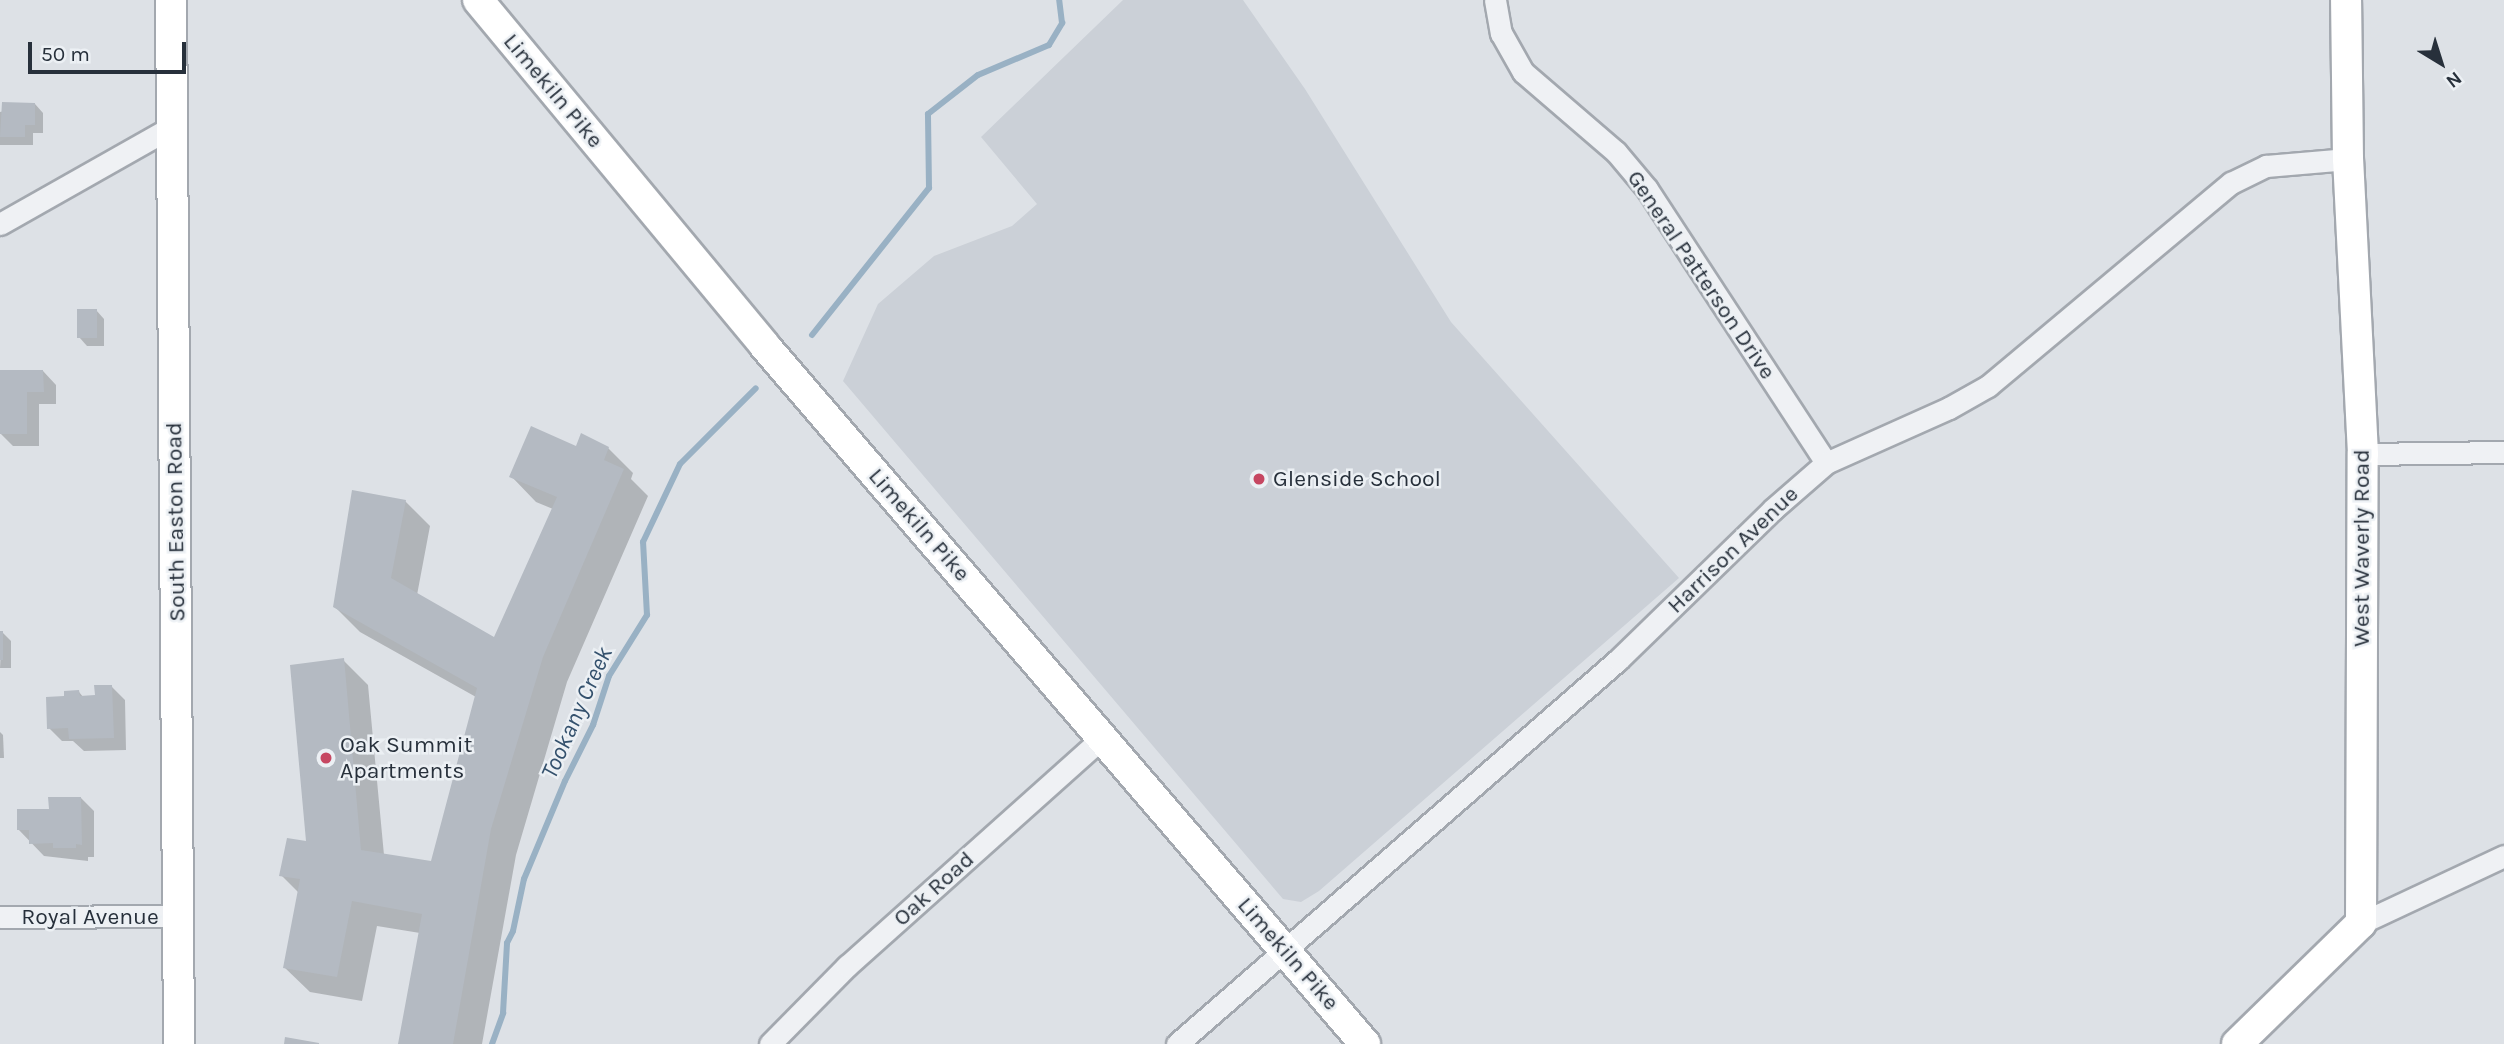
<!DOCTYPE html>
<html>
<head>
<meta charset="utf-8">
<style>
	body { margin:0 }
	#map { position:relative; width:2504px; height:1044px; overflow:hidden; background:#dde1e6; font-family:Karla,sans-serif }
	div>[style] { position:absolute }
	.built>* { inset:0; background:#cbd0d7 }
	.shadow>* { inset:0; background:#0003 }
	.stream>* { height:6px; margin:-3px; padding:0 3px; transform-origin:3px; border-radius:3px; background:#99b1c4 }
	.building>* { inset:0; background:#b4bac2; transform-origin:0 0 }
	.roads { filter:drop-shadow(2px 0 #a3a8af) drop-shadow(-2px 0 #a3a8af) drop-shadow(0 2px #a3a8af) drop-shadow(0 -2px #a3a8af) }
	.street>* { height:21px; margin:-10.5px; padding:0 10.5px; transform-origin:10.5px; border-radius:10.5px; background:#eff1f4 }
	.secondary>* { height:30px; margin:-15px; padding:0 15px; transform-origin:15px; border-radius:15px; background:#fff }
	.dots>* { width:19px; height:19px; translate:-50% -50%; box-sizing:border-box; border:4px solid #ecf0f4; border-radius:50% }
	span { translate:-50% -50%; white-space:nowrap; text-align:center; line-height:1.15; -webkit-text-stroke:5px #ecf0f4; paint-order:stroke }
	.street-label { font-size:23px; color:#27303b }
	.poi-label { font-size:23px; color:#27303b }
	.left { translate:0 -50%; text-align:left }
	.water-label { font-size:24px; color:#34516d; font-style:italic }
	.north { position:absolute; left:2406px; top:28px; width:70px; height:70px; -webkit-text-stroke:5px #ecf0f4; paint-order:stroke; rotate:142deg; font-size:19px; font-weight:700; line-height:28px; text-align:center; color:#27303b }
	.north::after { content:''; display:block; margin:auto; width:24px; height:32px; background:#27303b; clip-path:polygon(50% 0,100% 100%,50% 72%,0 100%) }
	.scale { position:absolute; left:28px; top:42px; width:158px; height:32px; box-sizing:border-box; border:4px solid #27303b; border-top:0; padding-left:9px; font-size:21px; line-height:24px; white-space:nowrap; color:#27303b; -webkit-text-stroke:5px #ecf0f4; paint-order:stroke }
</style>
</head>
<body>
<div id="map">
	<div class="built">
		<div style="clip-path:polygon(1123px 0,1243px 0,1305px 89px,1451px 322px,1679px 578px,1319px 891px,1301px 902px,1283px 899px,843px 381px,878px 304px,934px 256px,1012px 226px,1037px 204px,981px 137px)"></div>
	</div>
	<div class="shadow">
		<div style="clip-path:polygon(35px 104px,43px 113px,43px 133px,33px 133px,33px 145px,0 145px,0 112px)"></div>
		<div style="clip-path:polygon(96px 310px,104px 319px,104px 346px,87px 346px,79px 337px)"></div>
		<div style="clip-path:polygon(43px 371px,56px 385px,56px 404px,39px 404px,39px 446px,13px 446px,0 433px,0 372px)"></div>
		<div style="clip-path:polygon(577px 448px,608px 448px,633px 473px,631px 479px,648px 496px,567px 682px,516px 855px,482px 1044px,400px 1044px,420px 933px,377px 926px,362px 1001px,310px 992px,284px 967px,299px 893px,281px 875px,308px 843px,343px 660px,368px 685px,384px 855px,432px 863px,476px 697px,360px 632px,335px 607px,405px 501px,430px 526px,417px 595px,494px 640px,553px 509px,536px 502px,511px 476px)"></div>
		<div style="clip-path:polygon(2px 632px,11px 641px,11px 668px,0 668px)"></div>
		<div style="clip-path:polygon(112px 687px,125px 700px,126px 750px,84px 751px,73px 741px,62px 741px,49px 728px,65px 698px,79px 692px,84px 698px,97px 697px)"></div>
		<div style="clip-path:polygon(0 732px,3px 735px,4px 758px,0 758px)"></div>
		<div style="clip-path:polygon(81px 798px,94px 811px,94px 857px,88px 857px,88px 861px,44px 856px,18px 829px)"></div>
	</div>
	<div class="stream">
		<div style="left:812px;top:335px;width:188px;rotate:-51.5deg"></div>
		<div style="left:929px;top:188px;width:74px;rotate:-90.8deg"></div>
		<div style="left:928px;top:114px;width:63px;rotate:-38deg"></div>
		<div style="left:978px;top:75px;width:77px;rotate:-22.9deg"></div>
		<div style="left:1049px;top:45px;width:26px;rotate:-59deg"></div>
		<div style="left:1062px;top:23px;width:23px;rotate:-97deg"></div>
		<div style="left:492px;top:1044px;width:33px;rotate:-70deg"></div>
		<div style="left:503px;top:1013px;width:70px;rotate:-86.7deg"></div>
		<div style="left:507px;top:943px;width:13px;rotate:-63deg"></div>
		<div style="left:513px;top:931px;width:53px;rotate:-78.1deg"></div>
		<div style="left:524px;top:879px;width:106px;rotate:-67.3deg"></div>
		<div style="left:565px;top:781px;width:63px;rotate:-63.4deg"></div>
		<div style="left:593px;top:725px;width:52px;rotate:-71.9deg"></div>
		<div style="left:609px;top:676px;width:72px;rotate:-58.1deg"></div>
		<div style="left:647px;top:615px;width:73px;rotate:-93.1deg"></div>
		<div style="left:643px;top:542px;width:86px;rotate:-64.6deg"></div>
		<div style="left:680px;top:464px;width:107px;rotate:-45deg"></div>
	</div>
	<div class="building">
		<div style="clip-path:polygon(2px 102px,35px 103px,35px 125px,25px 125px,25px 137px,0 137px)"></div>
		<div style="left:77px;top:309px;width:20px;height:29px"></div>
		<div style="clip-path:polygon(0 370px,43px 370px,44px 392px,27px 392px,27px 434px,0 434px)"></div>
		<div style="clip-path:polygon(531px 426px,576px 446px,581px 433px,609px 447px,604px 460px,624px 469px,543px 657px,491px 829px,453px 1044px,398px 1044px,422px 914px,352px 901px,337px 977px,283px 968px,300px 879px,279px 876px,287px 838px,306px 841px,290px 665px,344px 658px,361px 850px,431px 861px,477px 688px,333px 607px,352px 490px,406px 500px,391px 578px,494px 637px,557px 497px,509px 477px)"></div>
		<div style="left:0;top:631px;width:3px;height:29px"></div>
		<div style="clip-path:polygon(94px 685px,112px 685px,114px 738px,69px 739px,68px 728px,47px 729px,46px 697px,64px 696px,64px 691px,79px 690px,80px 696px,95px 695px)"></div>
		<div style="clip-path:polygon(48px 797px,81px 797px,82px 845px,76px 844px,76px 848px,53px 848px,53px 843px,29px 844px,29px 830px,17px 830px,17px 809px,49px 809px)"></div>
		<div style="clip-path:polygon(285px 1037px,319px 1043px,319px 1044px,284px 1044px)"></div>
	</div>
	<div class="roads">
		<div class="street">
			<div style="left:1495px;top:0;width:34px;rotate:80deg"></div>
			<div style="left:1501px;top:33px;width:45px;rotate:60.6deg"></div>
			<div style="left:1523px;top:72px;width:123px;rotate:40.7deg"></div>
			<div style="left:1616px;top:152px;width:48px;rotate:50deg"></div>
			<div style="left:1647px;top:189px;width:327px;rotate:56.8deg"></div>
			<div style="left:0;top:224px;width:199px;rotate:-29.5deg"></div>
			<div style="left:2363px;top:454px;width:141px;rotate:-0.8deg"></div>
			<div style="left:0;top:917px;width:180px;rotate:-0.3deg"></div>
			<div style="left:2361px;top:923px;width:158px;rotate:-25.1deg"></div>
			<div style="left:770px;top:1044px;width:110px;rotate:-45.4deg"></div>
			<div style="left:847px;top:966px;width:342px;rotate:-41.8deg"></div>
			<div style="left:1177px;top:1044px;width:585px;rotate:-41.05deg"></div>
			<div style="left:1618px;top:660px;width:215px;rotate:-44.2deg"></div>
			<div style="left:1772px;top:510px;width:72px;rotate:-41deg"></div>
			<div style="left:1826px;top:463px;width:135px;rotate:-24.1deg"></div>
			<div style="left:1949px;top:408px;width:45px;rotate:-29.4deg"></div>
			<div style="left:1988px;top:386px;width:317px;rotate:-39.9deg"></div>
			<div style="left:2231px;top:183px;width:39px;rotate:-26deg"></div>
			<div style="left:2266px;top:166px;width:82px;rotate:-4.9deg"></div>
		</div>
		<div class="secondary">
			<div style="left:171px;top:0;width:1044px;rotate:89.56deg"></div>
			<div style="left:478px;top:0;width:448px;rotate:50.3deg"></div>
			<div style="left:764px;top:345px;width:922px;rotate:49.31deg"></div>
			<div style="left:2237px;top:1044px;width:173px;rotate:-44.3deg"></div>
			<div style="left:2361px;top:923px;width:469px;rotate:-89.8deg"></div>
			<div style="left:2363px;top:454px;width:295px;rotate:-92.9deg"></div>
			<div style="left:2348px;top:159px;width:159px;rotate:-90.7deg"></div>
		</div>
	</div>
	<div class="dots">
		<div style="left:1259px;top:479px;background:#c64762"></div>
		<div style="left:326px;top:758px;background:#c64762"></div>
	</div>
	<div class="street-label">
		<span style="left:553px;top:91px;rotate:50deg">Limekiln Pike</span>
		<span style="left:1701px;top:275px;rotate:56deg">General Patterson Drive</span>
		<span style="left:176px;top:522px;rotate:-91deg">South Easton Road</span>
		<span style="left:919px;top:525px;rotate:49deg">Limekiln Pike</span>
		<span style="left:2362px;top:548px;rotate:-90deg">West Waverly Road</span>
		<span style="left:1733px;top:550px;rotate:-44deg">Harrison Avenue</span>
		<span style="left:934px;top:889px;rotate:-42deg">Oak Road</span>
		<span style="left:90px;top:917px">Royal Avenue</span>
		<span style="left:1288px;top:954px;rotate:49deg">Limekiln Pike</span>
	</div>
	<div class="poi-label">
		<span class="left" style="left:1273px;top:479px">Glenside School</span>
		<span class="left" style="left:340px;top:758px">Oak Summit<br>Apartments</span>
	</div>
	<div class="water-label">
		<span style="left:577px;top:713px;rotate:-66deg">Tookany Creek</span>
	</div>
	<div class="north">N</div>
	<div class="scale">50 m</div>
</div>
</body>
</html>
